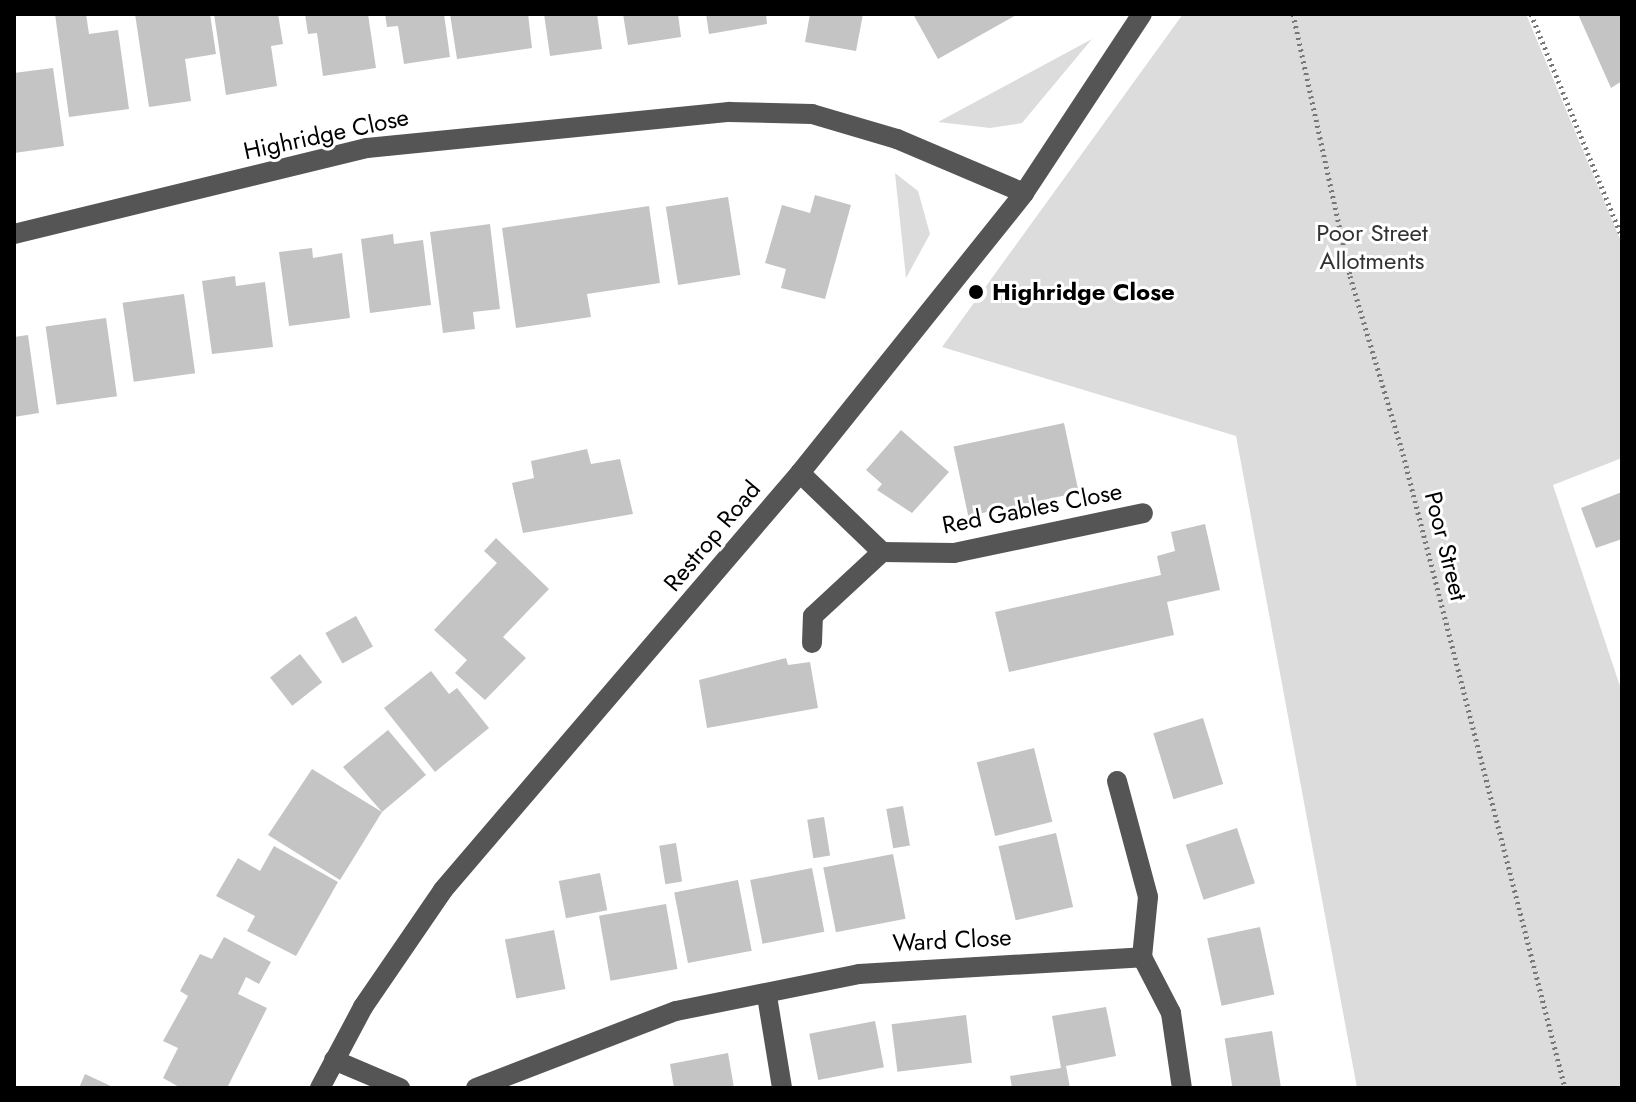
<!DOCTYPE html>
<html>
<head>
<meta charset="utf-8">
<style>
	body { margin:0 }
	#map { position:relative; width:1636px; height:1102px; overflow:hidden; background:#fff; font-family:Jost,sans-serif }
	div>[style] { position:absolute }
	.green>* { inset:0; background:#dcdcdc }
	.building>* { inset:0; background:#c4c4c4; transform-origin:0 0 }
	.path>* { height:5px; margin-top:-2.5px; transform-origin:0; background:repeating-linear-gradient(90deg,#777 0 2px,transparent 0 6px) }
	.minor>* { height:20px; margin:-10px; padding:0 10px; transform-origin:10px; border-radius:10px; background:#555 }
	.dots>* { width:22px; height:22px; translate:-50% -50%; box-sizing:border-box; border:4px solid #fff; border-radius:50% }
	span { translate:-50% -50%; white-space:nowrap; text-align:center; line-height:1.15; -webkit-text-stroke:6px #fff; paint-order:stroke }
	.street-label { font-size:24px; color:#000 }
	.park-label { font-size:24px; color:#333 }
	.poi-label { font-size:24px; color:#000; font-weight:700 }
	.left { translate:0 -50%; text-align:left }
	.frame { position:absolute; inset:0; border:16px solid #000; pointer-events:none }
</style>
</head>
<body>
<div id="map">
	<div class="green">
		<div style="clip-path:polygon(1183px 14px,1526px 14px,1622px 244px,1622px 458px,1553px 485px,1622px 692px,1622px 1088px,1357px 1088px,1236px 436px,942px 347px)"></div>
		<div style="clip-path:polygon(1092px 39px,1022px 123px,990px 128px,938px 122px)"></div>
		<div style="clip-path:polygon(895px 173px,918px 191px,930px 234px,906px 278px)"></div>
	</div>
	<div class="building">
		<div style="clip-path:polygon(55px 14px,86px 14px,89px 34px,118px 30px,129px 109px,69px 117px)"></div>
		<div style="clip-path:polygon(135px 14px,210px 14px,216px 54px,185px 59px,191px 101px,149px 107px)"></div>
		<div style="clip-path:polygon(214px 14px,278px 14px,283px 44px,271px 46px,277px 86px,226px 95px)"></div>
		<div style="clip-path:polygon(305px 14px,368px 14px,376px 68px,323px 76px,317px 33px,308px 34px)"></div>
		<div style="clip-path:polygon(385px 14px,444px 14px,450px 57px,404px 64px,398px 26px,387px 27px)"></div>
		<div style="clip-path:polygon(450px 14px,528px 14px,532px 48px,457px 59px)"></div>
		<div style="clip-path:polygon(544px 14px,597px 14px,602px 49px,550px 56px)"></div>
		<div style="clip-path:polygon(623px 14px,678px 14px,681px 37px,628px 45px)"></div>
		<div style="clip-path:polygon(706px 14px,766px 14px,767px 24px,709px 34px)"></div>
		<div style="clip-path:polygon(810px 14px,863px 14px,856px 51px,805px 42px)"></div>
		<div style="clip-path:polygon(913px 14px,1018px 14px,938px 59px)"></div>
		<div style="clip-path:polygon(1578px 14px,1622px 14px,1622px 81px,1611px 88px)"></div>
		<div style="clip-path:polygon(53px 68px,64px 146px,14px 153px,14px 73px)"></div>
		<div style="clip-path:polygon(815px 195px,851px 205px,825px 299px,781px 288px,786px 269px,765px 263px,782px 205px,810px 213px)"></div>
		<div style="left:728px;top:197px;width:79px;height:63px;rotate:81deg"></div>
		<div style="clip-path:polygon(649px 206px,660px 283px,587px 294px,591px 317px,516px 328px,502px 228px)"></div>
		<div style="clip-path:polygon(490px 224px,500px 309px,473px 312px,475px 329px,443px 333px,430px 232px)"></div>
		<div style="clip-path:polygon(393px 234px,394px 244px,423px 240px,431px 305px,370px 313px,361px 239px)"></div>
		<div style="clip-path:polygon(312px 248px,313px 258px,342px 253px,350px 318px,289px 326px,279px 252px)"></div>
		<div style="clip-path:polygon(235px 276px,236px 286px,265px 282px,273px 347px,212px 354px,202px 281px)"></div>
		<div style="left:184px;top:294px;width:80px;height:62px;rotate:82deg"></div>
		<div style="left:106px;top:318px;width:79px;height:61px;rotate:82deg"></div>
		<div style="clip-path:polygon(28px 335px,39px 413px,14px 417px,14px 337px)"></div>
		<div style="left:1064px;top:423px;width:71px;height:113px;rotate:78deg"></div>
		<div style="clip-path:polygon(901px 430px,949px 472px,912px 513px,877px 490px,882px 484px,866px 470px)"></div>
		<div style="clip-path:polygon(587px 449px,591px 464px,620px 459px,633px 514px,523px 533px,512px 483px,534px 478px,531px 461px)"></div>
		<div style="clip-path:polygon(1622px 492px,1622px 539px,1596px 548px,1581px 508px)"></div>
		<div style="clip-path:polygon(1205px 524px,1220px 590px,1167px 602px,1174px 635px,1009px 672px,995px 612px,1161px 575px,1157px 556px,1175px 551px,1171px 532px)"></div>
		<div style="clip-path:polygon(496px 538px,549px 589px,503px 637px,526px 658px,485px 700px,455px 673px,467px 660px,434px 630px,497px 563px,484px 551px)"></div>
		<div style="left:356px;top:616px;width:35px;height:35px;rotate:61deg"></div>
		<div style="left:300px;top:654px;width:36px;height:38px;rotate:52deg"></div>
		<div style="clip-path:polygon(786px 658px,788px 665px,810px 662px,818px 708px,707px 728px,699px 680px)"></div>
		<div style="clip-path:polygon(431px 671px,449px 694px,457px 688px,489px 728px,435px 772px,384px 708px)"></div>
		<div style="left:1203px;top:718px;width:69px;height:52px;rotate:73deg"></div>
		<div style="clip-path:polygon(388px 730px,426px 775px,382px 812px,340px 880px,268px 835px,312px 769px,382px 812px,343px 767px)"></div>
		<div style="left:1034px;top:748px;width:76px;height:59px;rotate:76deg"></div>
		<div style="left:903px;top:806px;width:40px;height:17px;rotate:80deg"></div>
		<div style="left:824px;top:817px;width:39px;height:17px;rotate:81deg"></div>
		<div style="left:1237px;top:828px;width:58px;height:54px;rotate:72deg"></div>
		<div style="left:1056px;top:833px;width:76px;height:59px;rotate:77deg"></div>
		<div style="left:676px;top:843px;width:39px;height:17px;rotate:81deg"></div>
		<div style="clip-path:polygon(274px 846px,338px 882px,296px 956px,247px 931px,255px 916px,216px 896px,238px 858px,260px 871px)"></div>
		<div style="left:893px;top:854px;width:66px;height:71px;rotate:79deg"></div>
		<div style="left:812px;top:868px;width:65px;height:63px;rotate:79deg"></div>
		<div style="left:600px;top:873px;width:38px;height:42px;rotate:79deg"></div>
		<div style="left:738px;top:880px;width:72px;height:65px;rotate:79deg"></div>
		<div style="left:666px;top:904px;width:66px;height:68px;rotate:80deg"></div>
		<div style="left:1260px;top:927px;width:69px;height:54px;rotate:78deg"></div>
		<div style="left:554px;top:930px;width:60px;height:50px;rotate:79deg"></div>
		<div style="clip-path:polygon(224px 937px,271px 962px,259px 984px,246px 977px,238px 994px,267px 1008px,227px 1088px,181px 1088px,163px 1078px,178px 1048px,163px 1041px,188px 996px,180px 991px,200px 954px,212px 959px)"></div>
		<div style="clip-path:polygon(1106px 1007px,1116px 1056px,1066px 1066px,1070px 1088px,1012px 1088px,1010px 1076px,1061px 1068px,1052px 1016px)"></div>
		<div style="left:966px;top:1015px;width:48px;height:75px;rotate:83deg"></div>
		<div style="left:875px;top:1021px;width:47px;height:67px;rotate:79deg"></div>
		<div style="left:1272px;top:1031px;width:58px;height:48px;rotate:81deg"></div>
		<div style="clip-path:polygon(728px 1053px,734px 1088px,674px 1088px,670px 1064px)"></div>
		<div style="clip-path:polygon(85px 1074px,115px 1088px,79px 1088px)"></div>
	</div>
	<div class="path">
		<div style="left:1293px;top:14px;width:268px;rotate:77.7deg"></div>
		<div style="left:1350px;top:276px;width:186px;rotate:73.4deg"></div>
		<div style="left:1403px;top:454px;width:654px;rotate:75.67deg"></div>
		<div style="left:1531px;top:14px;width:241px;rotate:67.8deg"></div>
	</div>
	<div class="minor">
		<div style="left:14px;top:234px;width:363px;rotate:-13.7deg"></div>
		<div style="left:367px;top:148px;width:364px;rotate:-5.7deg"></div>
		<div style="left:729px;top:112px;width:83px;rotate:1.4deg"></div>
		<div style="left:812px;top:114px;width:89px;rotate:16.4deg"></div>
		<div style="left:897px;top:139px;width:138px;rotate:23deg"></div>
		<div style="left:800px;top:473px;width:114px;rotate:43.9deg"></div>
		<div style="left:882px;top:552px;width:72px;rotate:0.8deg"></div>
		<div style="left:954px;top:553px;width:193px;rotate:-11.9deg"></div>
		<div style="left:812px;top:643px;width:27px;rotate:-88deg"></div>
		<div style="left:813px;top:616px;width:94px;rotate:-42.8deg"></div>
		<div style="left:1117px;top:781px;width:120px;rotate:75deg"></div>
		<div style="left:1148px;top:897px;width:60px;rotate:95.7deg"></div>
		<div style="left:767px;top:996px;width:93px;rotate:80.7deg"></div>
		<div style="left:334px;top:1060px;width:72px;rotate:23deg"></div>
		<div style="left:320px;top:1088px;width:92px;rotate:-62deg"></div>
		<div style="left:363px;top:1007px;width:142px;rotate:-55.6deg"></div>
		<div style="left:443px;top:890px;width:549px;rotate:-49.43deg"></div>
		<div style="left:800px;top:473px;width:359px;rotate:-51.3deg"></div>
		<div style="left:1024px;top:193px;width:214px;rotate:-56.6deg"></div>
		<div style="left:476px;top:1088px;width:214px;rotate:-21.1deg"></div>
		<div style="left:676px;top:1011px;width:187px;rotate:-11.4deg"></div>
		<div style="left:859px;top:974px;width:284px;rotate:-3.4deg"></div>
		<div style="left:1142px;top:957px;width:63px;rotate:62.6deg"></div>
		<div style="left:1171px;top:1013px;width:76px;rotate:81.7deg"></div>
	</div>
	<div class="dots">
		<div style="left:976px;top:292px;background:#000"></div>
	</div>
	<div class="street-label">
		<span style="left:326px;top:134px;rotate:-12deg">Highridge Close</span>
		<span style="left:1032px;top:508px;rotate:-11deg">Red Gables Close</span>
		<span style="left:712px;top:536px;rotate:-50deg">Restrop Road</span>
		<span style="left:1446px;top:546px;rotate:76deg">Poor Street</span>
		<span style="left:952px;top:940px;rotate:-3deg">Ward Close</span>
	</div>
	<div class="park-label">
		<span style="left:1372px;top:247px">Poor Street<br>Allotments</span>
	</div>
	<div class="poi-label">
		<span class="left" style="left:992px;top:292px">Highridge Close</span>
	</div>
	<div class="frame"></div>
</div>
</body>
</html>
